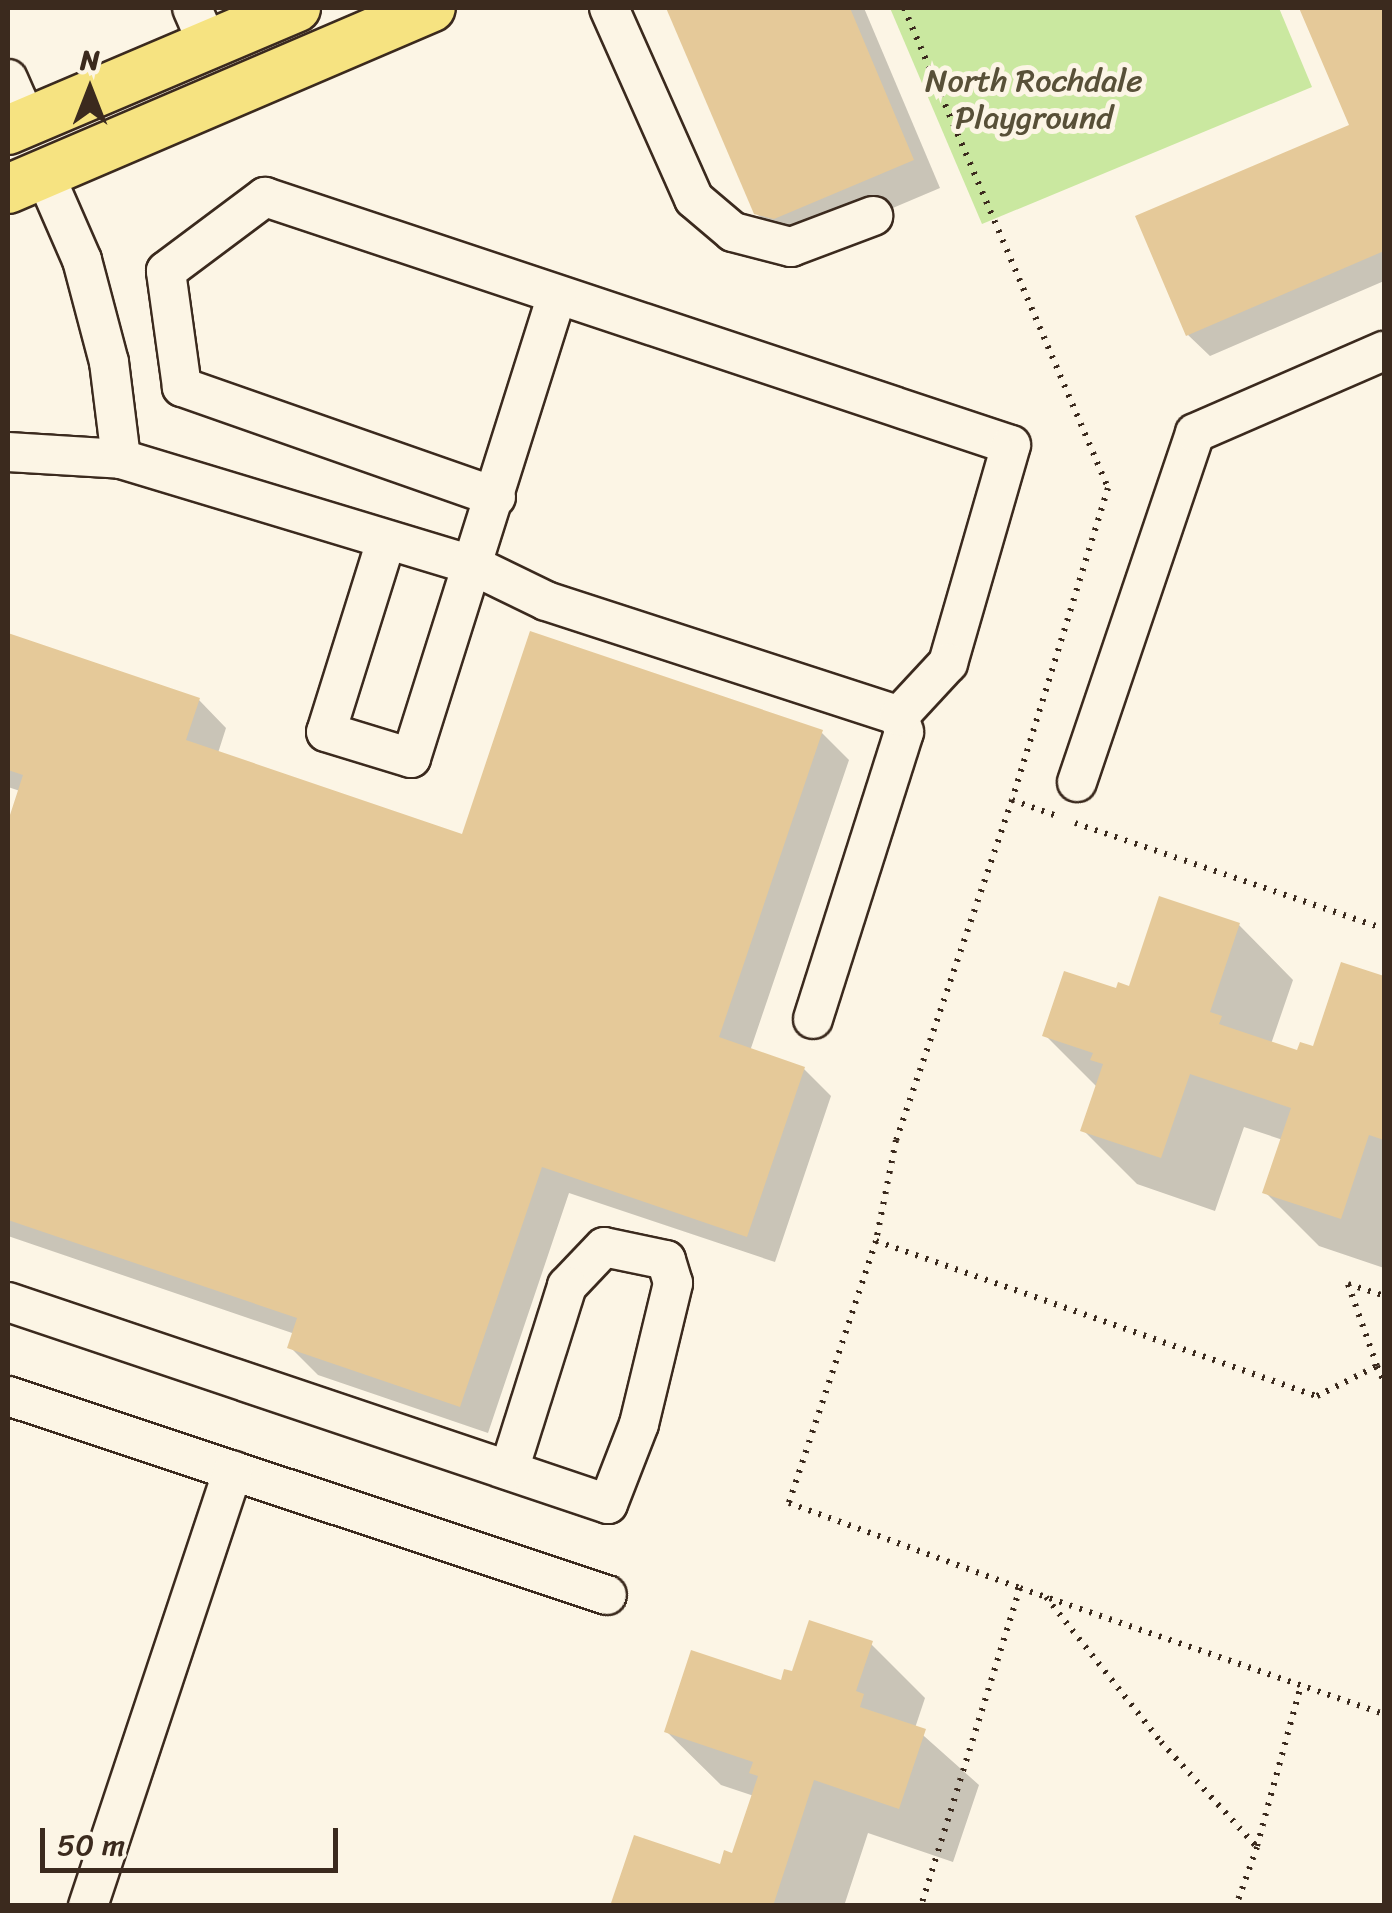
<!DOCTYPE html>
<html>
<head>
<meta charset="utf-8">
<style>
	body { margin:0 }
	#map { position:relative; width:1392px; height:1913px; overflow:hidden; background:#fcf5e5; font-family:Sriracha,sans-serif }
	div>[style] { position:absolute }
	.green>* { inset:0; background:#cae8a0 }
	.shadow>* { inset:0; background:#0003 }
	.building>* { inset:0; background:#e5c999 }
	.path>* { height:6px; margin-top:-3px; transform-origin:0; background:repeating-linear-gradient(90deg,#3b2a1e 0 2.5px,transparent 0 10.5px) }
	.roads { filter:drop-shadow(2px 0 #3b2a1e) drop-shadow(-2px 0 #3b2a1e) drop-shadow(0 2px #3b2a1e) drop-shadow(0 -2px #3b2a1e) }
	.minor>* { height:38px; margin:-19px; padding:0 19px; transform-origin:19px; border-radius:19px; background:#fcf5e5 }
	.major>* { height:48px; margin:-24px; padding:0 24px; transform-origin:24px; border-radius:24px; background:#f6e381 }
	span { translate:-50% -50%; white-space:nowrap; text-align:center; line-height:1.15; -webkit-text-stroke:10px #fcf5e5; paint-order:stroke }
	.park-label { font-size:32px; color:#585038 }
	.frame { position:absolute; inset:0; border:10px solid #3b2a1e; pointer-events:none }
	.north { position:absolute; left:40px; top:40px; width:100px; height:100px; -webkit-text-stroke:8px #fcf5e5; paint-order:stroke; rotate:0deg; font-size:28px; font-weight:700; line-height:40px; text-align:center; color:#3b2a1e }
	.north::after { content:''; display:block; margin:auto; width:35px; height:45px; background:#3b2a1e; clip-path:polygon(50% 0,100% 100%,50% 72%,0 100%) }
	.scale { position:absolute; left:40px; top:1828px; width:298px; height:45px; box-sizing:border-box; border:5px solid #3b2a1e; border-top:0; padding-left:12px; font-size:30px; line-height:35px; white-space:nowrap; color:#3b2a1e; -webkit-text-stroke:8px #fcf5e5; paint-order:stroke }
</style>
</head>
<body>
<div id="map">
	<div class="green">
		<div style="clip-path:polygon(890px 8px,1279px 8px,1312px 87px,982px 224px)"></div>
	</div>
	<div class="shadow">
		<div style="clip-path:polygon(669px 8px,864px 8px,940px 188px,803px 246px,785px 241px,756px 213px)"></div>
		<div style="clip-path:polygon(1302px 8px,1384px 8px,1384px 281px,1210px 356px,1188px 335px,1352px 126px)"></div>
		<div style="clip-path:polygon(8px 636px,199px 700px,226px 728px,218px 753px,463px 837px,822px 733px,849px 760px,750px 1051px,804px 1069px,831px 1096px,775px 1262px,569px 1193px,488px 1433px,318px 1375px,290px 1347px,295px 1334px,8px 1236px,8px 829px,20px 791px,8px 787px)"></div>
		<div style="clip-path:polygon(1239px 925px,1293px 980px,1271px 1044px,1299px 1054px,1314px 1050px,1343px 965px,1384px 979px,1384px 1268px,1319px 1246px,1265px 1192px,1283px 1140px,1244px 1127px,1215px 1211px,1137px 1184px,1083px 1130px,1097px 1087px,1045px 1035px)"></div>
		<div style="clip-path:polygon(871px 1644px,925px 1698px,915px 1728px,979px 1785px,953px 1862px,868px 1833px,844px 1906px,612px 1906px,721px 1867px,733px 1856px,754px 1796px,721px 1785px,666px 1731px)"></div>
	</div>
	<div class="building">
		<div style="clip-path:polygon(666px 8px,850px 8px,914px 160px,774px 219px,754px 214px)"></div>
		<div style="clip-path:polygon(1299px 8px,1384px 8px,1384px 251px,1186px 336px,1135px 216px,1349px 125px)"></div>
		<div style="clip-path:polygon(530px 631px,823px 730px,719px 1037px,805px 1067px,747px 1237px,542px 1167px,460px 1407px,287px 1348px,297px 1318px,8px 1220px,8px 821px,23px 775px,8px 770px,8px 633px,200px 698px,186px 740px,462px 834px)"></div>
		<div style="clip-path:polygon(1159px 896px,1240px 923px,1210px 1012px,1222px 1016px,1219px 1024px,1297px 1050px,1300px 1042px,1313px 1046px,1341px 962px,1384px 976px,1384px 1140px,1369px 1135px,1341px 1219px,1262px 1193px,1291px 1108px,1190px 1074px,1161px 1158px,1080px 1131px,1103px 1064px,1090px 1060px,1093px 1053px,1042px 1036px,1064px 971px,1116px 988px,1118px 982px,1129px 986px)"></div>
		<div style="clip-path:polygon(809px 1620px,873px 1641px,856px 1691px,864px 1694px,860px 1707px,926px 1729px,899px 1809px,814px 1780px,773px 1906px,610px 1906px,634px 1835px,720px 1864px,724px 1850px,732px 1853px,758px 1776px,749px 1773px,753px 1762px,664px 1732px,691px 1650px,781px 1680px,784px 1669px,792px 1671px)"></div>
	</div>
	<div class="path">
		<div style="left:904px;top:8px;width:522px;rotate:66.97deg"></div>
		<div style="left:1108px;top:488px;width:326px;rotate:107.1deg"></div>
		<div style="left:1012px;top:800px;width:359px;rotate:108.8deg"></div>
		<div style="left:896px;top:1140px;width:103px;rotate:101.2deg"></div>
		<div style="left:876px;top:1241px;width:276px;rotate:108.4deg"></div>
		<div style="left:789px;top:1503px;width:246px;rotate:20.2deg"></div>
		<div style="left:1020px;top:1588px;width:333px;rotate:107.3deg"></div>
		<div style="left:1012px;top:800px;width:45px;rotate:19.7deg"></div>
		<div style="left:1075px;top:823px;width:327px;rotate:18.9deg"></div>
		<div style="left:876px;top:1241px;width:467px;rotate:19.4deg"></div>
		<div style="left:1317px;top:1396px;width:67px;rotate:-26.6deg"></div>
		<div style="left:1377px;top:1366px;width:87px;rotate:-109.5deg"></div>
		<div style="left:1348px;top:1284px;width:38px;rotate:18deg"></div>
		<div style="left:1377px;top:1366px;width:17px;rotate:66deg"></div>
		<div style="left:1020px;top:1588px;width:385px;rotate:19.1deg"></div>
		<div style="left:1046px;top:1597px;width:185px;rotate:51.6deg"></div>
		<div style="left:1161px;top:1742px;width:142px;rotate:47.6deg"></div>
		<div style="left:1257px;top:1847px;width:63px;rotate:109.6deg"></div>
		<div style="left:1257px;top:1846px;width:167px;rotate:-74.7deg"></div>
	</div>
	<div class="roads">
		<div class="minor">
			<div style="left:192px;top:8px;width:40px;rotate:66.6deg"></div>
			<div style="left:609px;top:8px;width:209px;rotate:66deg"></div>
			<div style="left:694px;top:199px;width:51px;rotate:40.2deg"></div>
			<div style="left:733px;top:232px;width:60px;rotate:14.5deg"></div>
			<div style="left:791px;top:247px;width:88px;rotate:-20.7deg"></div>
			<div style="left:8px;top:79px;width:47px;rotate:66.2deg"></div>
			<div style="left:44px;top:173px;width:95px;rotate:66.4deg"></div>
			<div style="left:82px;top:260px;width:106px;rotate:75.2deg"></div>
			<div style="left:109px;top:362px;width:98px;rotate:82.9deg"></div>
			<div style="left:8px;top:452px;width:113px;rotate:3.5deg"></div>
			<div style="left:121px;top:459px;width:367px;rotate:16.8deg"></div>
			<div style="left:472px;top:565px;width:82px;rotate:25.9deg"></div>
			<div style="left:546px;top:601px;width:371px;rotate:18deg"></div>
			<div style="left:899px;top:716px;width:17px;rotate:73deg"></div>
			<div style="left:904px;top:732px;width:301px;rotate:107.6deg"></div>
			<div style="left:496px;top:497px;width:333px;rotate:-160.7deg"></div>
			<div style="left:182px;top:387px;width:117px;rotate:-97.9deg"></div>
			<div style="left:166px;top:271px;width:124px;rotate:-36.8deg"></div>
			<div style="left:265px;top:197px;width:786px;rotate:18.39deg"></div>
			<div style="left:1011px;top:445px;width:227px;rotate:106.1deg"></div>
			<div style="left:948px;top:663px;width:72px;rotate:132.8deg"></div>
			<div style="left:386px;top:541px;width:200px;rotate:107.4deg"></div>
			<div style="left:326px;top:732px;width:89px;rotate:17deg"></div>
			<div style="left:411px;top:758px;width:485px;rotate:-72.5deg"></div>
			<div style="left:1077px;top:782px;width:368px;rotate:-71.3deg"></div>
			<div style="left:1195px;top:433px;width:206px;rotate:-23.5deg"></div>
			<div style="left:8px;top:1302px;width:633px;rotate:18.61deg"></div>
			<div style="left:608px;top:1504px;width:86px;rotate:-68.8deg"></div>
			<div style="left:639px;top:1424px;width:145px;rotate:-76.4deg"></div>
			<div style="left:673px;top:1283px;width:24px;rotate:-107deg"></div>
			<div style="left:666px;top:1260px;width:63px;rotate:-168.2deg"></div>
			<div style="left:604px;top:1247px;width:54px;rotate:133.5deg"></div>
			<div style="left:567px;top:1286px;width:193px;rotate:107.5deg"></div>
			<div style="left:8px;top:1396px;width:631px;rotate:18.38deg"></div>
			<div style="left:88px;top:1906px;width:459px;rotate:-71.6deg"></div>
		</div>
		<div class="major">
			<div style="left:8px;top:130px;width:313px;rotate:-23deg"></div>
			<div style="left:8px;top:189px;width:460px;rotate:-23.2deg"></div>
		</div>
	</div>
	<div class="park-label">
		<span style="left:1034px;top:100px">North Rochdale<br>Playground</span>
	</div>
	<div class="frame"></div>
	<div class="north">N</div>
	<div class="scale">50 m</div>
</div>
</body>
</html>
